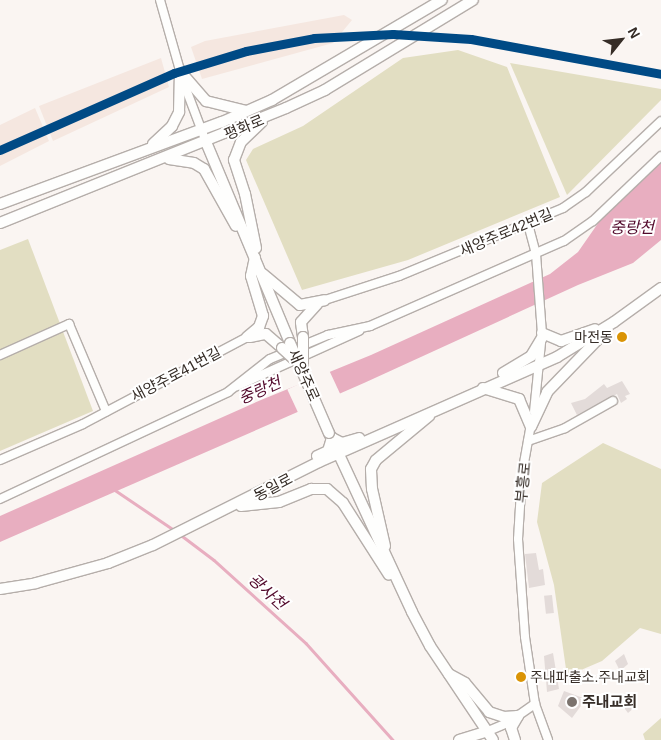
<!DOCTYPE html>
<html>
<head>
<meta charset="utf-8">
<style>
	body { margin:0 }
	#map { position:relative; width:661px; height:740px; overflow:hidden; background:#faf5f2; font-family:Arial,"Noto Sans KR",sans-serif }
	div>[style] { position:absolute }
	.built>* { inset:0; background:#f5e7e0 }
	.green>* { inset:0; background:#e2dec2 }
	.water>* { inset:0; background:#e8aec0 }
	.pier>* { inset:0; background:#faf5f2; transform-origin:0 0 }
	.stream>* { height:2.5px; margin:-1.25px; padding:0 1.25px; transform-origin:1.25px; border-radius:1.25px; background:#e8aec0 }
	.building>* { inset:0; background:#e3dbd9; transform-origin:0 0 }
	.roads { filter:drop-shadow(1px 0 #b5aeaa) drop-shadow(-1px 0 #b5aeaa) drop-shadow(0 1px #b5aeaa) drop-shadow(0 -1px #b5aeaa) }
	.street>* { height:8px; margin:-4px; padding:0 4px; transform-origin:4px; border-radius:4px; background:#fefefd }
	.secondary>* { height:10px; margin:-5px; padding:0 5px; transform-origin:5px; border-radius:5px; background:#fefefd }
	.bridges { filter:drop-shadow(1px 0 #b5aeaa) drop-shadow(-1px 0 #b5aeaa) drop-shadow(0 1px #b5aeaa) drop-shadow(0 -1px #b5aeaa) }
	.secondary-bridge>* { height:10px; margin:-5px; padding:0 5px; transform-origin:5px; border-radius:5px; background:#fefefd }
	.metro-1>* { height:9px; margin:-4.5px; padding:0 4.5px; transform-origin:4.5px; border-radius:4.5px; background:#004a85 }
	.dots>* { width:14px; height:14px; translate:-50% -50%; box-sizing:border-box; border:2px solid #fff; border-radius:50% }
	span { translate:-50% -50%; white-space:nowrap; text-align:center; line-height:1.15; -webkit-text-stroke:4px #fff; paint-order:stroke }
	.bus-label { font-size:14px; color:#362d27 }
	.right { translate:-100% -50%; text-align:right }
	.left { translate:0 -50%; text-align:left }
	.street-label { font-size:15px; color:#362d27 }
	.poi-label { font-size:15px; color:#362d27; font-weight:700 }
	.water-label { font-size:16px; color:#52092b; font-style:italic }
	.north { position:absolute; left:596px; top:15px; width:50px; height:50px; -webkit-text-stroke:4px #fff; paint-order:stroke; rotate:61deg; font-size:14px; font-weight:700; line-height:20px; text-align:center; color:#362d27 }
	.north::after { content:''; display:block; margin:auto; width:18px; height:22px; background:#362d27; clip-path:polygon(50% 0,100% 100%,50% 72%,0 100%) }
</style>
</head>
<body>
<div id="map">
	<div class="built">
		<div style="clip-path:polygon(344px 15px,352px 20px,333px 43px,202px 79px,191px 47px,205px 41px)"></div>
		<div style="clip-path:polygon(161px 58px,169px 87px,53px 141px,39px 106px)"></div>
		<div style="clip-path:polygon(35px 108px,49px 141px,0 166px,0 125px)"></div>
	</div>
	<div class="green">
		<div style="clip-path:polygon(458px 50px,507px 67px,560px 197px,408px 260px,302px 290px,246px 160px,253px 149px,303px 126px,403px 58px)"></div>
		<div style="clip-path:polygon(510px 63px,661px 89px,661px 100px,567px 195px)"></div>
		<div style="clip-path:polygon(28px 239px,93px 411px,0 451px,0 250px)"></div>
		<div style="clip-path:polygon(603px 443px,661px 469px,661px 634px,640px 628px,602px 661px,567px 676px,554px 585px,537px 522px,542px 483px)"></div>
		<div style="clip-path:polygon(661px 718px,661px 740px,645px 740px,643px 734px)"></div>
	</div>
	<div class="water">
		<div style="clip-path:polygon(661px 159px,661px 240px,633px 263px,578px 285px,364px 383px,0 542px,0 516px,261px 400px,371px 355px,550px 274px,578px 252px,601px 219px)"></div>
	</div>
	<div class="pier">
		<div style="left:329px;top:370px;width:29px;height:46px;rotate:65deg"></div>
	</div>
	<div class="stream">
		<div style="left:115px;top:490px;width:71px;rotate:34.1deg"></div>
		<div style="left:181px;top:535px;width:41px;rotate:37.1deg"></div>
		<div style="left:214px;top:560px;width:124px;rotate:42.1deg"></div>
		<div style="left:306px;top:643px;width:130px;rotate:48.1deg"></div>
	</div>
	<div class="building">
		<div style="clip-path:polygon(622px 381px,630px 394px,625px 396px,627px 399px,621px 403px,617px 394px,577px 415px,571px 403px,585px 399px,604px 384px,607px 388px)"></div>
		<div style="clip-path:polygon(536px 553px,539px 570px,543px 569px,545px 585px,529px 588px,525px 554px)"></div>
		<div style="left:552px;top:595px;width:18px;height:8px;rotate:84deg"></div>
		<div style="clip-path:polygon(553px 653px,559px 689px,547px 692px,544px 656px)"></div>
		<div style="clip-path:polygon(624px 654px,628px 664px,620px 671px,615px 661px)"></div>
		<div style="clip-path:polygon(564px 691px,586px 699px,572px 718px,558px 706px)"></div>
		<div style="clip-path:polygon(629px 699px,636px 706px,628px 713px,622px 705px)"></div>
	</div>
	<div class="roads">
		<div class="street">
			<div style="left:160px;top:0;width:84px;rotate:74.1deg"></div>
			<div style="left:183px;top:81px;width:65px;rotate:69.3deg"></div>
			<div style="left:528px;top:224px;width:31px;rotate:75deg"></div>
			<div style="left:536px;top:254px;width:79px;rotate:85.7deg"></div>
			<div style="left:542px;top:333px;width:79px;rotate:95.8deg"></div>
			<div style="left:325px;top:300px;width:78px;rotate:-18deg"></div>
			<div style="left:399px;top:276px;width:178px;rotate:-22.5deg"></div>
			<div style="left:563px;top:208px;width:28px;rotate:-35deg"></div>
			<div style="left:586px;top:192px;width:103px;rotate:-43.4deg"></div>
			<div style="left:0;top:355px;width:76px;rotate:-24.2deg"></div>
			<div style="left:69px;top:324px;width:95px;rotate:67deg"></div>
			<div style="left:237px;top:386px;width:134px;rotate:-24.3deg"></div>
			<div style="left:531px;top:424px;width:51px;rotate:100.2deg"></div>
			<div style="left:522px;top:474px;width:65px;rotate:93.5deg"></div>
			<div style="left:518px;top:539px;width:98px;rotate:85.9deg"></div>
			<div style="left:525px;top:637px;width:68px;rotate:81.5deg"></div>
			<div style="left:535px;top:704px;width:38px;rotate:70deg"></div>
			<div style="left:528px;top:441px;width:39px;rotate:-19deg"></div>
			<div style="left:565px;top:428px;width:55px;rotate:-29.4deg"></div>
			<div style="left:0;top:460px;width:90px;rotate:-23.4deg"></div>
			<div style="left:83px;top:424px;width:186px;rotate:-27.9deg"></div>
			<div style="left:0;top:499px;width:252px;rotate:-25.1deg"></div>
			<div style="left:228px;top:392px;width:53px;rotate:-38.2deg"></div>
			<div style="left:270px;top:359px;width:63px;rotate:-22.5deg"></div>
			<div style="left:328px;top:335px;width:43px;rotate:-12.1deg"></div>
			<div style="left:370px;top:326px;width:212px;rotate:-23.7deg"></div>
			<div style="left:564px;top:241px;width:35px;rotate:-35deg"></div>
			<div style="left:593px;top:221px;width:94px;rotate:-43.7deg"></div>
			<div style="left:486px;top:732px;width:25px;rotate:-23deg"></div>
			<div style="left:509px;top:722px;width:32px;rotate:-35deg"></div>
		</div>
		<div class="secondary">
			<div style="left:180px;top:71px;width:40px;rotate:49deg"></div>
			<div style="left:206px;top:101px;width:41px;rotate:14deg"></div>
			<div style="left:206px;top:142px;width:218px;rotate:67.3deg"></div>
			<div style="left:153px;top:144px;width:26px;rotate:-43deg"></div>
			<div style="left:172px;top:126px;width:16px;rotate:-63deg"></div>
			<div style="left:179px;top:112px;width:42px;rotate:-88.6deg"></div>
			<div style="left:169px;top:159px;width:25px;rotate:9deg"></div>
			<div style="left:194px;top:163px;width:12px;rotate:31deg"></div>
			<div style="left:204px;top:169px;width:65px;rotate:60.7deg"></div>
			<div style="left:0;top:204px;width:237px;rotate:-20.3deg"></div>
			<div style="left:222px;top:122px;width:55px;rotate:-23.7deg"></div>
			<div style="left:272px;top:100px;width:197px;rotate:-30.5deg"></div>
			<div style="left:0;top:223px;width:308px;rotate:-21.9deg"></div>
			<div style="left:286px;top:108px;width:43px;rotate:-24.8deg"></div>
			<div style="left:325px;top:90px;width:173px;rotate:-31.3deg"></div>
			<div style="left:256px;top:248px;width:55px;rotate:-101.5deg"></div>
			<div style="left:245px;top:194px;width:36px;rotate:-108deg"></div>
			<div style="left:234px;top:160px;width:19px;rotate:-69deg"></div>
			<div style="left:241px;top:142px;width:29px;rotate:-44deg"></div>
			<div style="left:263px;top:274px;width:48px;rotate:40deg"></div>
			<div style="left:300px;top:305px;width:25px;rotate:-11deg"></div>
			<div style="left:542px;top:333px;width:21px;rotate:23deg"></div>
			<div style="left:561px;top:341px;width:36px;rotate:-19deg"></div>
			<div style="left:247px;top:337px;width:16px;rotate:-40deg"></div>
			<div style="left:259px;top:327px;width:12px;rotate:-70deg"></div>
			<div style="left:263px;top:316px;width:42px;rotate:-106.7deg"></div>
			<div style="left:251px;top:276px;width:19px;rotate:-78deg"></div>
			<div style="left:250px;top:337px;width:16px;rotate:-11deg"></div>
			<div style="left:266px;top:334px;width:21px;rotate:41deg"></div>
			<div style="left:303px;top:337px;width:15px;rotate:-98deg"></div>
			<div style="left:301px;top:322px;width:24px;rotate:-48deg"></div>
			<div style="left:503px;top:373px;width:33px;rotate:-31deg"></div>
			<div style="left:531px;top:356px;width:21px;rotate:-59deg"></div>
			<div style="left:483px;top:388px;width:38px;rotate:17deg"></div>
			<div style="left:519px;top:399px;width:30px;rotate:67deg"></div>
			<div style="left:531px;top:427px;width:38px;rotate:-65deg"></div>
			<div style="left:547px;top:392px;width:83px;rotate:-46deg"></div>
			<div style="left:329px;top:433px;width:197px;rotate:65.1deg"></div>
			<div style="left:412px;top:612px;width:38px;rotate:62deg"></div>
			<div style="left:430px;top:646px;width:113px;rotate:56.2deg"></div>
			<div style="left:317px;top:456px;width:12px;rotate:-24deg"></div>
			<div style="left:328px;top:451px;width:14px;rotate:-73deg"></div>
			<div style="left:332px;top:438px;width:11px;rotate:27deg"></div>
			<div style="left:342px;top:443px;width:18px;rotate:-16deg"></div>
			<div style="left:241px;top:506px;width:38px;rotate:-6deg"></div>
			<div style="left:279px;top:502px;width:35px;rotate:-22deg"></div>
			<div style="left:311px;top:489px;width:16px"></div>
			<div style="left:327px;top:489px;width:21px;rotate:41deg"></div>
			<div style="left:343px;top:503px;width:85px;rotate:57.4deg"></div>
			<div style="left:385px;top:546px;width:58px;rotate:-102.8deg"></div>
			<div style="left:372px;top:489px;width:20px;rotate:-93deg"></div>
			<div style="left:371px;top:469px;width:10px;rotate:-61deg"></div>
			<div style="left:376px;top:460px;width:69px;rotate:-39.7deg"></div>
			<div style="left:0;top:589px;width:36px;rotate:-9deg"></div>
			<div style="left:36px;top:583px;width:75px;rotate:-15.5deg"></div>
			<div style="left:108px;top:563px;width:48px;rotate:-21.8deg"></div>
			<div style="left:153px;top:545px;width:186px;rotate:-26.6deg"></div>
			<div style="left:319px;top:462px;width:260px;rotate:-23.8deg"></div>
			<div style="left:557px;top:357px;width:67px;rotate:-31.6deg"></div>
			<div style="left:614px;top:322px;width:58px;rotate:-35.9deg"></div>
			<div style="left:449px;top:674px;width:18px;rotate:29deg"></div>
			<div style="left:465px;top:683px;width:38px;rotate:50deg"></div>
			<div style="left:489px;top:712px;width:16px;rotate:18deg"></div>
			<div style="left:504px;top:717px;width:14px;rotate:-4deg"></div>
			<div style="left:459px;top:740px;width:28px;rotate:-17deg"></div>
			<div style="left:515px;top:740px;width:13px;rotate:-108deg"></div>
			<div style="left:511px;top:728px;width:14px;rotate:-60deg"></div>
		</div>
	</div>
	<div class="bridges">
		<div class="secondary-bridge">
			<div style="left:290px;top:343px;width:98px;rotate:66.6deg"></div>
			<div style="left:282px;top:348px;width:19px;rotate:43deg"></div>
			<div style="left:303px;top:368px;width:31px;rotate:-90deg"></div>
		</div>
	</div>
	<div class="metro-1">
		<div style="left:0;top:150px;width:190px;rotate:-23.9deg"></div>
		<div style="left:174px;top:73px;width:75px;rotate:-17deg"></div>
		<div style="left:246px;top:51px;width:69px;rotate:-10.8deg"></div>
		<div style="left:314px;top:38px;width:79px;rotate:-2.9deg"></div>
		<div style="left:393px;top:34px;width:78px;rotate:3.7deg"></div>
		<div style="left:471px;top:39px;width:193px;rotate:10.4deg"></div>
	</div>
	<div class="dots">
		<div style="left:622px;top:337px;background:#da9406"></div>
		<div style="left:521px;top:677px;background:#da9406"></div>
		<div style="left:572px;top:702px;background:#7b736e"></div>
	</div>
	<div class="bus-label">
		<span class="right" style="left:613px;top:337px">마전동</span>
		<span class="left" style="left:530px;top:677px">주내파출소.주내교회</span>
	</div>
	<div class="street-label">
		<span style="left:244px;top:127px;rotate:-23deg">평화로</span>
		<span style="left:506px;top:232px;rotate:-23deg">새양주로42번길</span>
		<span style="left:176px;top:374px;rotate:-28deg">새양주로41번길</span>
		<span style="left:304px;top:375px;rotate:66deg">새양주로</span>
		<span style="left:523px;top:482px;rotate:-84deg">부흥로</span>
		<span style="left:273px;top:487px;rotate:-28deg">동일로</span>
	</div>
	<div class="poi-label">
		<span class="left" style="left:582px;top:702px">주내교회</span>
	</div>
	<div class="water-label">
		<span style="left:632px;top:228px">중랑천</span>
		<span style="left:260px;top:391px;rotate:-24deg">중랑천</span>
		<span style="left:267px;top:592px;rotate:42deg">광사천</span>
	</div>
	<div class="north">N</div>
</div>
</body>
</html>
